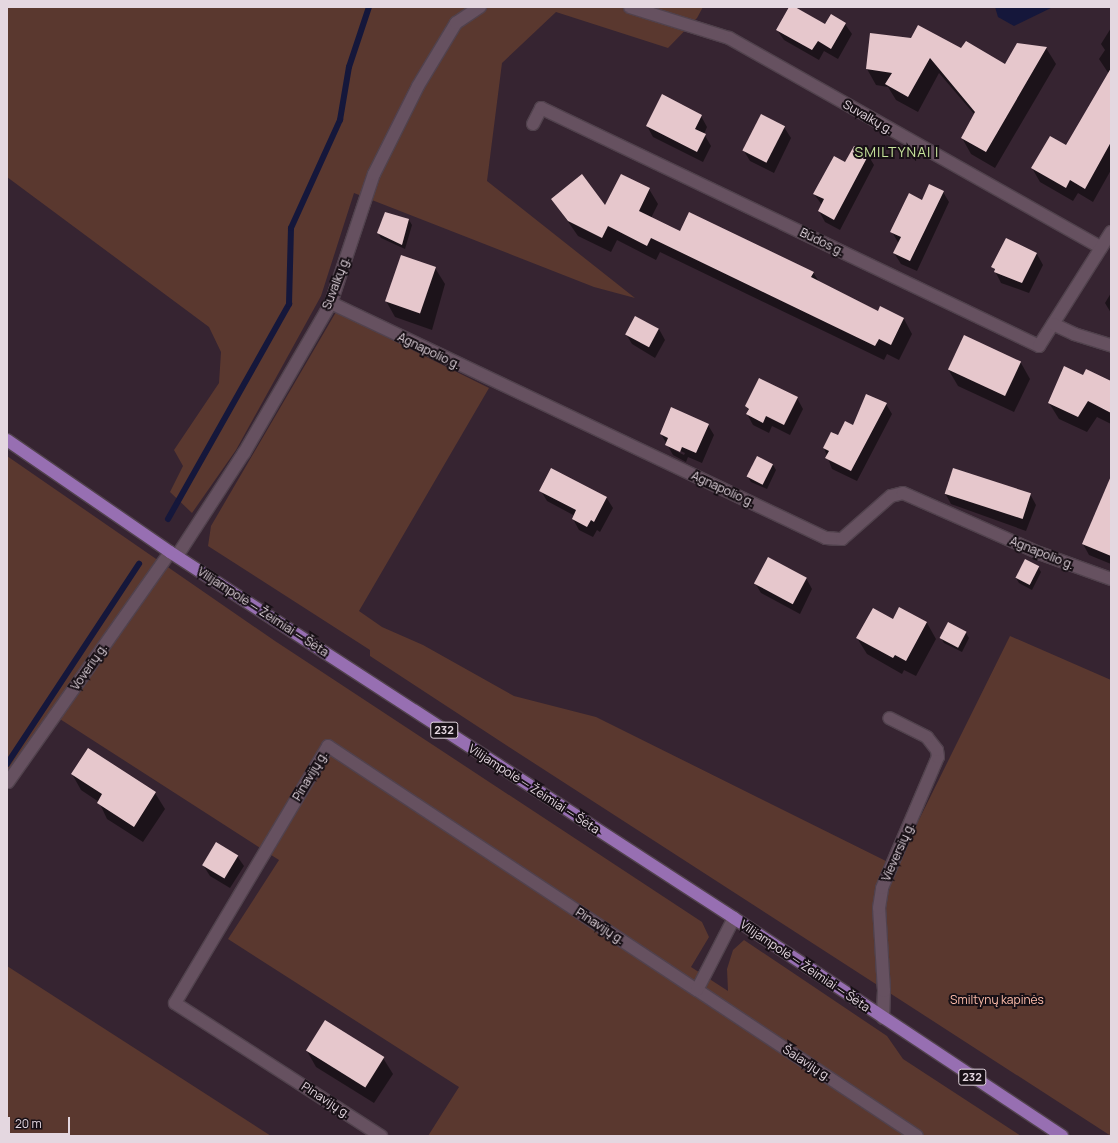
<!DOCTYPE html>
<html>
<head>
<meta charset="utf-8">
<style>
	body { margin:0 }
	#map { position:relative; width:1118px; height:1143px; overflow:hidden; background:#362431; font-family:Manrope,sans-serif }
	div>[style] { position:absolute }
	.green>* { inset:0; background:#5a382f }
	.water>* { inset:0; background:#15173b }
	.shadow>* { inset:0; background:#0007 }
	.stream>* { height:6px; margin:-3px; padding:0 3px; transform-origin:3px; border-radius:3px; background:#15173b }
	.building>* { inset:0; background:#e6c7cc; transform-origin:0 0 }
	.roads { filter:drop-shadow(1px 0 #51424d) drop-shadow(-1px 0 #51424d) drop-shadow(0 1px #51424d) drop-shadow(0 -1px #51424d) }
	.street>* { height:12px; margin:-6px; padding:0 6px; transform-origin:6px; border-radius:6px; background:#665160 }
	.primary>* { height:12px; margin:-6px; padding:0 6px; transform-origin:6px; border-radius:6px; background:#976fb2 }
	span { translate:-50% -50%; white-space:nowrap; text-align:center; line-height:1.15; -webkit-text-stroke:4px #181016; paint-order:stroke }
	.shield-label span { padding:1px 3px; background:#181016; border:1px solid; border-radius:3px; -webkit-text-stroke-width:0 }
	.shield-label { font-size:11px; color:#e4d7e0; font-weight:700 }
	.street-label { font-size:12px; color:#e4d7e0 }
	.park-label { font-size:12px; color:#fdbdab }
	.quarter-label { font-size:14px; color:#c7e49b; letter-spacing:1px }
	.frame { position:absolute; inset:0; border:8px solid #e4d7e0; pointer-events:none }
	.scale { position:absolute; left:8px; top:1117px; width:62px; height:18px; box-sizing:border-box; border:2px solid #e4d7e0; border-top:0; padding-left:5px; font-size:12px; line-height:14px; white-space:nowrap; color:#e4d7e0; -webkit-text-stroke:3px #181016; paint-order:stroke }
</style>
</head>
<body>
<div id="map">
	<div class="green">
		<div style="clip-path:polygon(7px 7px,703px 7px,697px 18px,668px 48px,556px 12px,502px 63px,487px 181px,635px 298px,594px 287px,354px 193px,321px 296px,236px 450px,192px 513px,170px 492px,183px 466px,174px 450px,219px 383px,221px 352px,209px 327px,7px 177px)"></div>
		<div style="clip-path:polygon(336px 312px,489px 388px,359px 611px,382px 627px,423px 645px,514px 696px,596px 717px,896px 866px,1010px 636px,1111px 680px,1111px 1136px,509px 747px,370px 656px,370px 650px,208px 546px,211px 526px)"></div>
		<div style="clip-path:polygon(7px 456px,275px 641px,702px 922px,709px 937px,691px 967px,728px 991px,727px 969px,733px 950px,744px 940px,887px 1036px,903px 1059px,1021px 1136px,428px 1136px,459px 1087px,228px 939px,279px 860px,49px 712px,7px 776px)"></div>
		<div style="clip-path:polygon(7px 966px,271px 1136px,7px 1136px)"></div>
	</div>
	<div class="water">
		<div style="clip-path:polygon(995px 7px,1053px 7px,1014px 26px,998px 17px)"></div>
	</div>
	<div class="shadow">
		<div style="clip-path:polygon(790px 7px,826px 25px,845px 24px,852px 34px,838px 59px,824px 51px,819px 60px,784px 40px,777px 30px)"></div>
		<div style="clip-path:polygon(1111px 28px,1111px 170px,1093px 202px,1078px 193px,1073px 201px,1040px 182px,1032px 168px,1066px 147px,1109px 74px,1099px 59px,1105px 50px,1101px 44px)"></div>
		<div style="clip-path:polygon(1046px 48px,1056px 64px,995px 168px,971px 154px,962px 138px,975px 115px,939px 73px,918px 112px,896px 100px,888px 87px,876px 85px,867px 69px,962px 50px,1006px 65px)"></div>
		<div style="clip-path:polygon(701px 116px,707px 127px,704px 134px,711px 146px,703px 162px,653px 137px,647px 126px)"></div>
		<div style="clip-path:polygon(784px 127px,791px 138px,774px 173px,750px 161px,744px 151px)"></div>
		<div style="clip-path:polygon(868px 155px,874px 165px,840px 230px,825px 222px,819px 211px,822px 205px,814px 194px,846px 163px)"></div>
		<div style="clip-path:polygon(649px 189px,658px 204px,651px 218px,680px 232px,813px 272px,819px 282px,878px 312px,904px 319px,912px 334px,899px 360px,887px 354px,884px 360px,660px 252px,656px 260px,617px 240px,611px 252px,578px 236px,553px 200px,605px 207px)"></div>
		<div style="clip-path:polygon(943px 192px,949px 202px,917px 271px,901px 264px,894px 253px,899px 244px,892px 232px,923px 201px)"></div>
		<div style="clip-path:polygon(385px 213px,409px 220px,412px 225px,405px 249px,381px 238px,378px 233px)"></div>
		<div style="clip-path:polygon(1006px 239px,1037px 254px,1043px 265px,1029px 293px,1001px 283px,993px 267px)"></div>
		<div style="clip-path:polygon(435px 268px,445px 284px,432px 330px,395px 317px,386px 301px)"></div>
		<div style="clip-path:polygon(1111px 293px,1111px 313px,1105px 303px)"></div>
		<div style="clip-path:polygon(659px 329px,665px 340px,655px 358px,632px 344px,626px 334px)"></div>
		<div style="clip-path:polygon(1021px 363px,1030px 379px,1014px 412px,958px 386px,948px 369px)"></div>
		<div style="clip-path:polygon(1084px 376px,1111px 382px,1111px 424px,1097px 417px,1087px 432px,1059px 419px,1049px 403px)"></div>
		<div style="clip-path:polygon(797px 398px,803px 409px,790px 435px,772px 426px,769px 433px,753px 425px,747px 414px,749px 411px,746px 406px)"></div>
		<div style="clip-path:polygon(886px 404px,892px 414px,857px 481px,832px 469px,824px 448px,831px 433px,838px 437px)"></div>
		<div style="clip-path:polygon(evenodd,708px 425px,714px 435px,702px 463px,688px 457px,686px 462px,673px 455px,661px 434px,708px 425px,674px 448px,685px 453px,684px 455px,674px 450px,674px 448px)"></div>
		<div style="clip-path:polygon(757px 458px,773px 465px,776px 470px,767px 489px,751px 482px,748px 477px)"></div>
		<div style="clip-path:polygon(541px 491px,606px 497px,613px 508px,600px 532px,597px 530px,593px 537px,579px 530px,573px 519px,575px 516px,547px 501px)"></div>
		<div style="clip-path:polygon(945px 493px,1030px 494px,1036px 505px,1026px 531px,951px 504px)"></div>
		<div style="clip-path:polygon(1111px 509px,1111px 564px,1089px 555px,1083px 544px)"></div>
		<div style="clip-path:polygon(1038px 567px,1041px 572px,1032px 590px,1019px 583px,1016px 578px)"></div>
		<div style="clip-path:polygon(806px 578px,812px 589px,800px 614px,761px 593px,755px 583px)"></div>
		<div style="clip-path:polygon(900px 609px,927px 623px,936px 639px,916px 676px,904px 670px,902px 674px,867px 654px,857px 638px,893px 621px)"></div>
		<div style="clip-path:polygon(966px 633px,969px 638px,962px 652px,944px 643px,941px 638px)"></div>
		<div style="clip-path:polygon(88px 749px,155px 793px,165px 809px,143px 842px,107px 819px,99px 802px,81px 790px,72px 774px)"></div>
		<div style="clip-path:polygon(237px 856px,244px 866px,230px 888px,210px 876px,203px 865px)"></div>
		<div style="clip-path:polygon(307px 1051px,383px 1058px,393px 1074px,374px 1103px,316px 1067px)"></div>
	</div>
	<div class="stream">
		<div style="left:168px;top:519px;width:247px;rotate:-60.6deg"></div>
		<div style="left:289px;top:304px;width:76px;rotate:-88.5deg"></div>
		<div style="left:291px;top:228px;width:119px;rotate:-65.6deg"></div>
		<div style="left:340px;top:120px;width:54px;rotate:-80.4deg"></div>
		<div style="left:349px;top:67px;width:63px;rotate:-71.6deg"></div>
		<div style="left:7px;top:764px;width:240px;rotate:-56.6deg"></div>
	</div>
	<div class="building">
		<div style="clip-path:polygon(789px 7px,795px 7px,825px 24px,831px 14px,846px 23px,831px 49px,818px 41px,812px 50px,776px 30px)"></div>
		<div style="clip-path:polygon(918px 25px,961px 48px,966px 41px,1005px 64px,1017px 43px,1047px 47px,986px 152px,961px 138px,975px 112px,930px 58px,908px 97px,885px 84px,892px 73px,866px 69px,870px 33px,911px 38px)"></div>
		<div style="clip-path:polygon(1111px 68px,1111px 142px,1085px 189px,1070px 180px,1066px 188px,1031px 168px,1050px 136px,1066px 145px)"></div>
		<div style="clip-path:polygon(662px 94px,702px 115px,695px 129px,706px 134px,697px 152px,646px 126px)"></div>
		<div style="left:761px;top:114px;width:27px;height:41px;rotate:27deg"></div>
		<div style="clip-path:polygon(854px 146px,869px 154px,834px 220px,818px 211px,824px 199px,813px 194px,834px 156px,845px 162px)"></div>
		<div style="clip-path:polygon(582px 174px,605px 205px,621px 174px,650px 188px,639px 211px,680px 231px,689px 212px,814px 272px,811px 277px,878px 311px,880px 306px,904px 318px,891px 345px,879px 339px,875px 346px,651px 238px,647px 246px,608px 226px,602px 238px,568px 221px,551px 199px)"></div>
		<div style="clip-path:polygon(929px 184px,944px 191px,910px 261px,893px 253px,901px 237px,890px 232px,909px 193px,922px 200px)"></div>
		<div style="clip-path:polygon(385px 212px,409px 219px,402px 245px,377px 233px)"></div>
		<div style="clip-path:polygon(1006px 238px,1037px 253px,1022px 283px,994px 272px,995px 269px,991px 267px)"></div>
		<div style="left:401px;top:255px;width:37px;height:49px;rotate:19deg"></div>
		<div style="left:635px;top:316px;width:27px;height:21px;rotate:28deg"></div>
		<div style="left:964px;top:335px;width:63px;height:38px;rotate:25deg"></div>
		<div style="clip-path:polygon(1064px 366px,1083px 375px,1086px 369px,1111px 381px,1111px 413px,1088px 401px,1078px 417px,1048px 403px)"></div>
		<div style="clip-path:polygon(759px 378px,798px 397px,784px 425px,766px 416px,763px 423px,746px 414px,749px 409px,745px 406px)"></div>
		<div style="clip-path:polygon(866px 394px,887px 403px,851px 471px,825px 458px,829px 451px,823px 448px,831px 432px,838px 435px,845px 421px,853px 425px)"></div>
		<div style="clip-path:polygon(671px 407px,709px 424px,696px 453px,682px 447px,680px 452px,665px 445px,668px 438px,660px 434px)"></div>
		<div style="left:757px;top:456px;width:18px;height:23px;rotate:27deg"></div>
		<div style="clip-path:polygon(551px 468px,607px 497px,594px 522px,591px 520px,587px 527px,572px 519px,576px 510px,539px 491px)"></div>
		<div style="left:953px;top:468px;width:82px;height:27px;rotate:18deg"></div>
		<div style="clip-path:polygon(1111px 476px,1111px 556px,1082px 544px)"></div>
		<div style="left:768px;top:557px;width:44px;height:30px;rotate:28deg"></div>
		<div style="left:1025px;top:559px;width:16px;height:21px;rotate:27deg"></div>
		<div style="clip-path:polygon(899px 607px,927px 622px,906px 661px,895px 655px,893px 658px,856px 638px,873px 608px,893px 619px)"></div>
		<div style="left:948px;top:622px;width:21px;height:18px;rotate:28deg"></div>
		<div style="clip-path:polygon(88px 748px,156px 792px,134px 827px,97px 803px,102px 794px,71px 774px)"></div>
		<div style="left:216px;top:842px;width:26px;height:27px;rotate:31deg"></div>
		<div style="left:325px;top:1020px;width:70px;height:36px;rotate:32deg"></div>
	</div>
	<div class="roads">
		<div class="street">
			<div style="left:630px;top:7px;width:104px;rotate:17.4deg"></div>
			<div style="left:729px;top:38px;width:427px;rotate:29.4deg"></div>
			<div style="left:533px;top:124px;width:18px;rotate:-63deg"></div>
			<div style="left:541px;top:108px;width:552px;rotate:25.54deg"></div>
			<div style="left:1039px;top:346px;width:135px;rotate:-57.7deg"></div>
			<div style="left:331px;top:303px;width:548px;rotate:25.4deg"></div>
			<div style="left:826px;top:538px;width:16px;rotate:4deg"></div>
			<div style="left:842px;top:539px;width:65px;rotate:-41.3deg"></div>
			<div style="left:891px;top:496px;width:12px;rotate:-14deg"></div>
			<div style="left:903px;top:493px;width:149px;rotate:23.8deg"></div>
			<div style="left:1039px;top:553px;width:77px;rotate:19.9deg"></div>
			<div style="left:1053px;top:324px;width:23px;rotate:25deg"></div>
			<div style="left:1074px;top:334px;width:39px;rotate:17deg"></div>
			<div style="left:177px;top:556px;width:123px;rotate:-57deg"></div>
			<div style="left:244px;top:453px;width:173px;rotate:-59.9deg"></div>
			<div style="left:331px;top:303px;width:136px;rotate:-71.6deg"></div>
			<div style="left:374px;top:174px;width:98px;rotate:-63.4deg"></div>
			<div style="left:418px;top:86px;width:74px;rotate:-58.9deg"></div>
			<div style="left:456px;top:23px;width:29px;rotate:-34deg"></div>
			<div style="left:8px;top:782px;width:281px;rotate:-54.8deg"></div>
			<div style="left:697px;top:990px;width:264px;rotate:33.6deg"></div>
			<div style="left:883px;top:1018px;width:27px;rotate:-88deg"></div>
			<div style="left:884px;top:991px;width:83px;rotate:-93.4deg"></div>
			<div style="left:879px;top:908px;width:20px;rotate:-81deg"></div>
			<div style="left:882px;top:888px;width:142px;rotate:-66.9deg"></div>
			<div style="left:938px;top:757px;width:7px;rotate:-98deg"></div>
			<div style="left:937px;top:750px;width:16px;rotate:-128deg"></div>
			<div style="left:927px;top:737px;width:42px;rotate:-153.4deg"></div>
			<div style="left:381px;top:1136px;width:245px;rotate:-147.2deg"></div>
			<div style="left:175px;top:1003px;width:299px;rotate:-59.2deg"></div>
			<div style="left:328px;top:746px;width:442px;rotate:33.5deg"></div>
			<div style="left:697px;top:990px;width:81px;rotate:-62.8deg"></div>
		</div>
		<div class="primary">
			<div style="left:7px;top:440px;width:198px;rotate:34.5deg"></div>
			<div style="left:170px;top:552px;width:672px;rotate:32.98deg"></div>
			<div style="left:734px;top:918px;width:394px;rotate:33.6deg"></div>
		</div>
	</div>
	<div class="shield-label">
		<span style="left:444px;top:730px">232</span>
		<span style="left:972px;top:1077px">232</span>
	</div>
	<div class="street-label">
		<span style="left:868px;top:117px;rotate:30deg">Suvalkų g.</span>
		<span style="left:822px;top:242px;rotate:26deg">Būdos g.</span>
		<span style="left:336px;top:283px;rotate:-69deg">Suvalkų g.</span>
		<span style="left:429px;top:351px;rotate:26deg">Agnapolio g.</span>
		<span style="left:723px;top:489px;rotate:25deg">Agnapolio g.</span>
		<span style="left:1042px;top:553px;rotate:22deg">Agnapolio g.</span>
		<span style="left:263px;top:612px;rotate:33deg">Vilijampolė — Žeimiai — Šėta</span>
		<span style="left:89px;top:667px;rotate:-55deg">Voverių g.</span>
		<span style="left:310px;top:776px;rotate:-59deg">Pinavijų g.</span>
		<span style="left:534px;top:789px;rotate:33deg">Vilijampolė — Žeimiai — Šėta</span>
		<span style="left:898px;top:852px;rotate:-66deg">Vieversių g.</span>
		<span style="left:600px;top:926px;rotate:33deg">Pinavijų g.</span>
		<span style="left:805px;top:966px;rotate:34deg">Vilijampolė — Žeimiai — Šėta</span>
		<span style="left:807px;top:1063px;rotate:33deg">Šalavijų g.</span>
		<span style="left:326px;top:1100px;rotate:33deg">Pinavijų g.</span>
	</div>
	<div class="park-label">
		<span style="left:997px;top:1000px">Smiltynų kapinės</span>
	</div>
	<div class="quarter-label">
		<span style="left:897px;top:152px">SMILTYNAI I</span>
	</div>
	<div class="frame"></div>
	<div class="scale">20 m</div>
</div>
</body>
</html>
